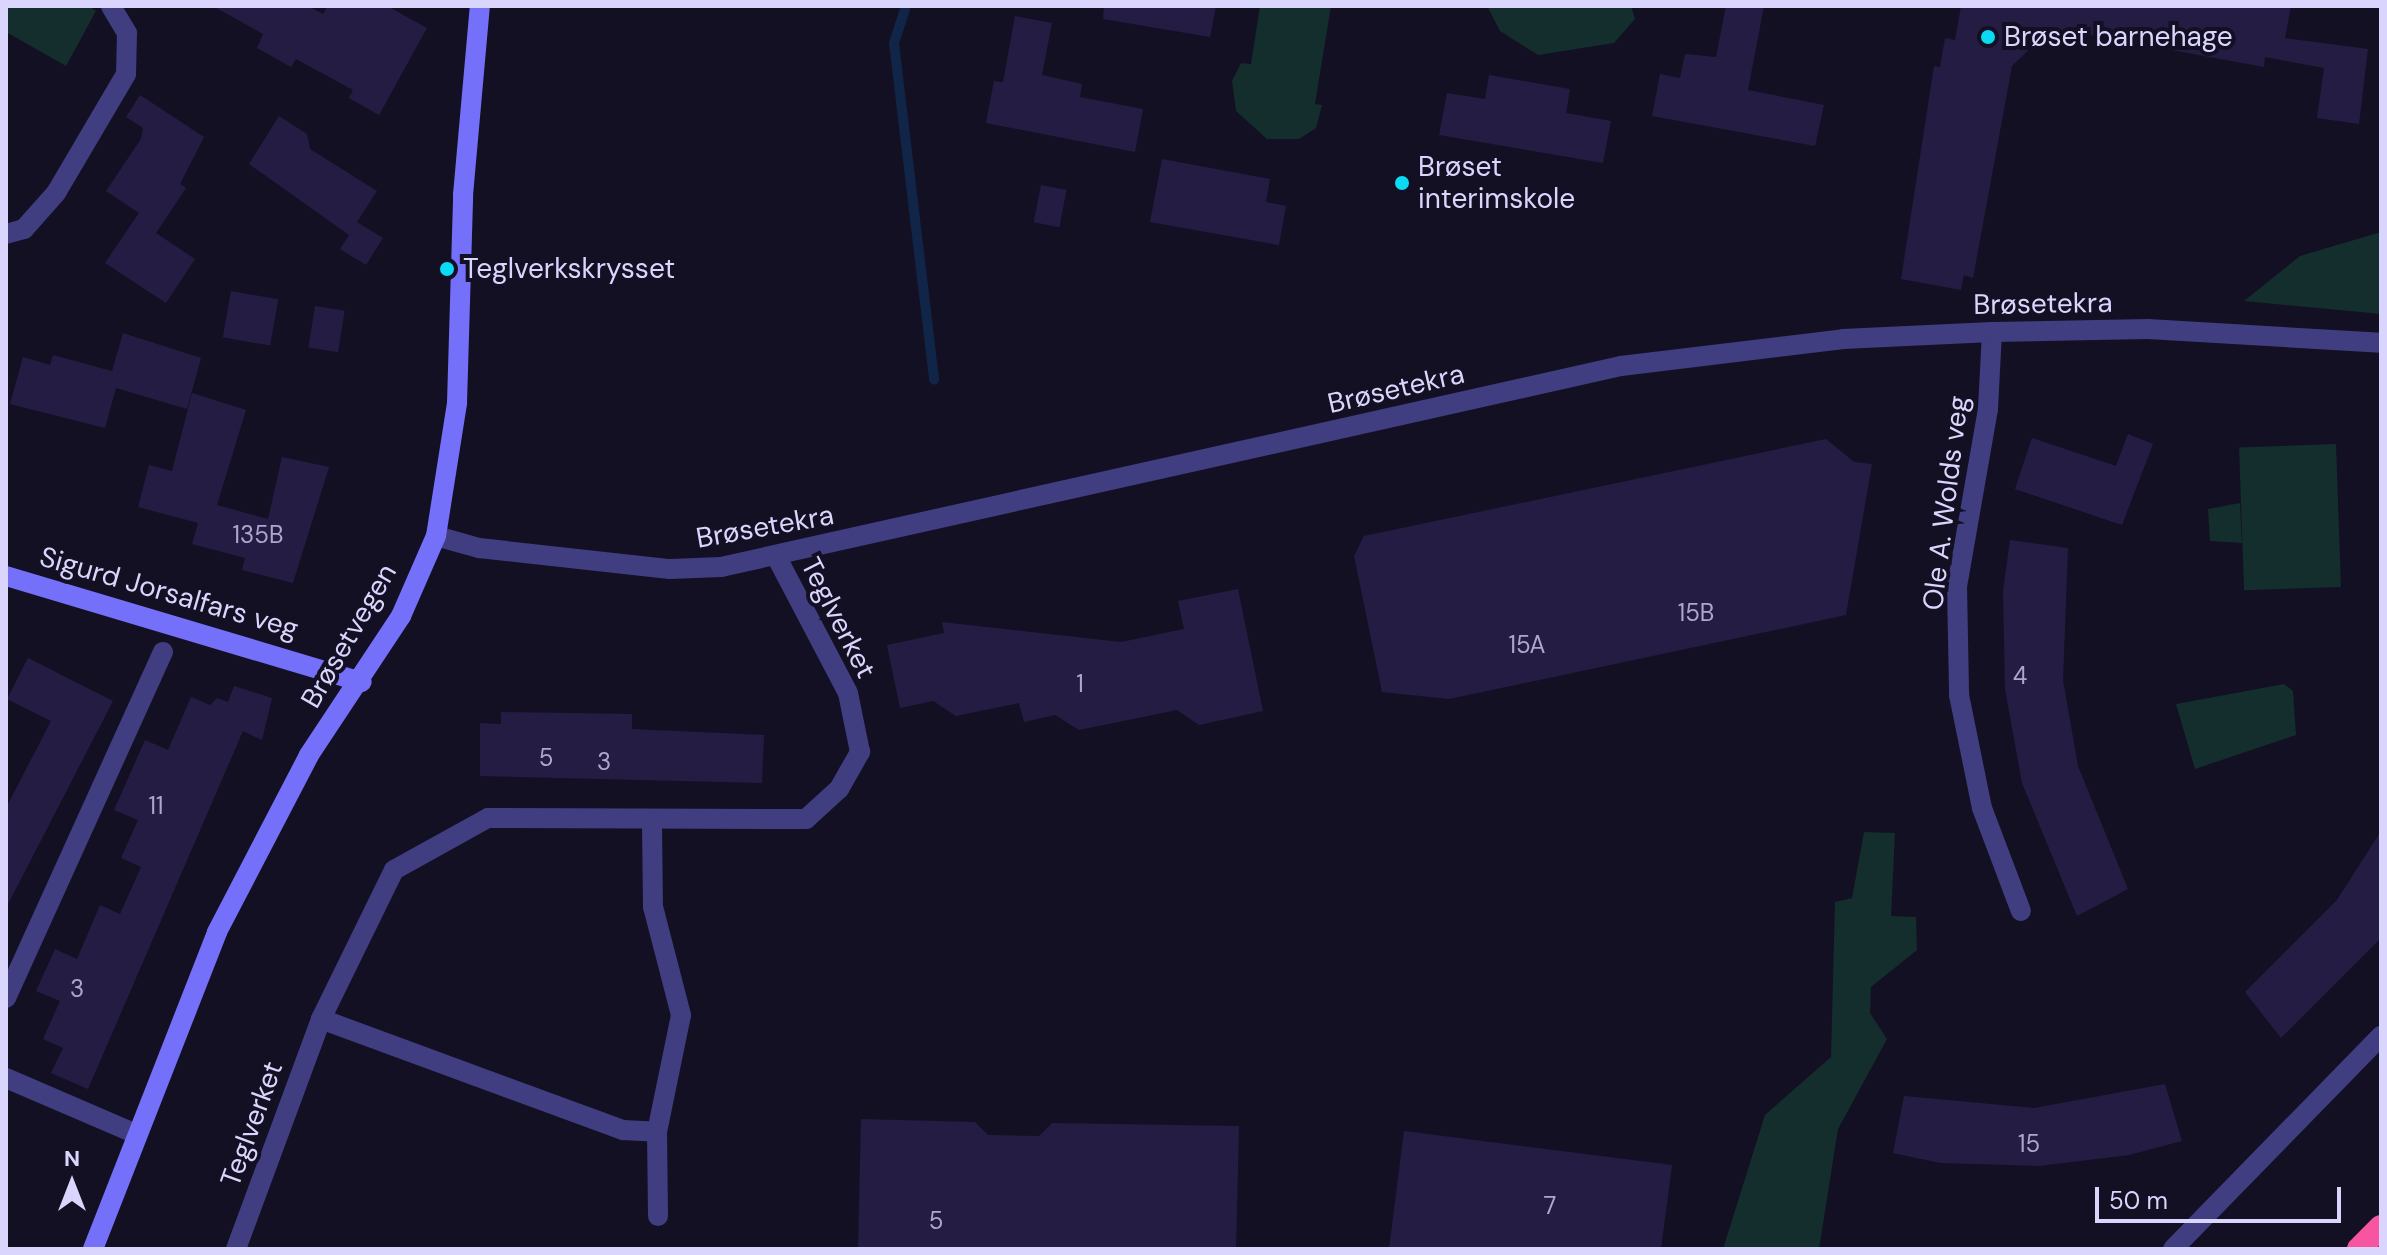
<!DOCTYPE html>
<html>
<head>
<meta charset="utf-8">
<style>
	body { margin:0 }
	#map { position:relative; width:2387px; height:1255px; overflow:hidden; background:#131024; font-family:"DM Sans",sans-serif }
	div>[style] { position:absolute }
	.green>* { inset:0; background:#132e2d; transform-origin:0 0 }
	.stream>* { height:10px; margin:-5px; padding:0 5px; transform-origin:5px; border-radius:5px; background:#102547 }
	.building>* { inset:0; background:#251c44; transform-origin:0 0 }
	.street>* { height:20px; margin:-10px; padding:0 10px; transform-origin:10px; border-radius:10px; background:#403d81 }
	.secondary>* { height:20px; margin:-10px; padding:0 10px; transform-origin:10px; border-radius:10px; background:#7570f9 }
	.highway>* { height:24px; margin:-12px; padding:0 12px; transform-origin:12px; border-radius:12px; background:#f755a2 }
	.dots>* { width:22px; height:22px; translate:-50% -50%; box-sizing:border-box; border:4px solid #131024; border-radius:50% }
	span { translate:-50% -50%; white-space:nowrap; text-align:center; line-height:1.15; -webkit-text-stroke:8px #131024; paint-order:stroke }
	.number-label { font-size:24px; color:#ada7cf }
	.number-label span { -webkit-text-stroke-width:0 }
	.poi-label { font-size:28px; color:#dad5fd }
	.left { translate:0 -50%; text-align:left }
	.street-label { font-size:28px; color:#dad5fd }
	.frame { position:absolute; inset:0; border:8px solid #dad5fd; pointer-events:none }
	.north { position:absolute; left:32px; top:1143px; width:80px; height:80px; -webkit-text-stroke:6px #131024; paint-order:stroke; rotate:0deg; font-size:22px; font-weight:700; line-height:32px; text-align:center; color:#dad5fd }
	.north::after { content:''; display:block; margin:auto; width:28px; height:36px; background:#dad5fd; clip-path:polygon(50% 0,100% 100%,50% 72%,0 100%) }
	.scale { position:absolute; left:2095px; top:1187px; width:246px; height:36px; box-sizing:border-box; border:4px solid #dad5fd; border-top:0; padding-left:10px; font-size:24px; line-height:28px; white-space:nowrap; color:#dad5fd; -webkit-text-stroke:6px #131024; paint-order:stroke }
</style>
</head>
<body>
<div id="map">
	<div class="green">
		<div style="clip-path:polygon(6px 6px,89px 6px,96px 11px,66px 66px,6px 32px)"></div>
		<div style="clip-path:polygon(1260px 6px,1331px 6px,1315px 104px,1322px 105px,1316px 128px,1299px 139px,1267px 139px,1236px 111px,1232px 81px,1241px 63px,1251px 64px)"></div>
		<div style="clip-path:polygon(1487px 6px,1631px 6px,1635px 19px,1614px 43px,1538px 55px,1500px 31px)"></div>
		<div style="clip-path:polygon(2381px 232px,2381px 314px,2244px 301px,2300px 256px)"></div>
		<div style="left:2336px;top:444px;width:143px;height:97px;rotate:88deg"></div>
		<div style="clip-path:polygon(2240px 503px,2242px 543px,2210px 541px,2208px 509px)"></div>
		<div style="clip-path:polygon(2284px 684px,2293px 691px,2296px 735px,2195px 769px,2176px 704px)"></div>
		<div style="clip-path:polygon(1864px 832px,1895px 833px,1891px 916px,1916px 917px,1917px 950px,1871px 987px,1870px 1013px,1887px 1039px,1838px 1129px,1819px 1249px,1723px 1249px,1765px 1115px,1831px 1057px,1835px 902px,1852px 898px)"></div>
	</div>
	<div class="stream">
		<div style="left:906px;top:6px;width:39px;rotate:108deg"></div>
		<div style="left:894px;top:43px;width:339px;rotate:83.2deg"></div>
	</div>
	<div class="building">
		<div style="clip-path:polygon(213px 6px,308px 6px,323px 14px,328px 6px,387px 6px,427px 28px,379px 115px,349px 98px,353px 90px,296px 59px,291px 67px,257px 48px,263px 34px)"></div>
		<div style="clip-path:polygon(1104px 6px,1216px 6px,1210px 37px,1103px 19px)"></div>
		<div style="clip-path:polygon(1726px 6px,1764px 6px,1748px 90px,1824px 105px,1815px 146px,1652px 116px,1660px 74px,1680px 78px,1685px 54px,1716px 57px)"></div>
		<div style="clip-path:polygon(1961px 6px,2291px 6px,2285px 38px,2368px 49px,2359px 124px,2317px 118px,2324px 68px,2265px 57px,2264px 67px,2052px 28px,2012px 66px,1973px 278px,1964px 275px,1961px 290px,1901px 279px,1934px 66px,1940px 67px,1945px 38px,1955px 40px)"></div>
		<div style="clip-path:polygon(1015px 16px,1052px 23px,1042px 75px,1082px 84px,1080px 97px,1143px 109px,1135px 152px,986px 123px,994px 81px,1003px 82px)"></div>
		<div style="clip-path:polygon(1489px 75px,1570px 89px,1566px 113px,1611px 121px,1603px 163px,1439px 135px,1447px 93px,1485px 99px)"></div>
		<div style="clip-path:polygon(140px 95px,204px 137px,180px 184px,186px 188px,156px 233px,195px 259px,166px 303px,105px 263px,139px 213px,106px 191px,141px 139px,143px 128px,126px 117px)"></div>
		<div style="clip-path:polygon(279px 116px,307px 134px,310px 149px,377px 191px,357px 222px,383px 238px,366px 265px,340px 249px,355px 226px,349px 235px,249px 164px)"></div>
		<div style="clip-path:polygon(1162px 159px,1270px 179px,1266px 202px,1286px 206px,1279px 245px,1150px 222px)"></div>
		<div style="left:1041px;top:185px;width:26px;height:38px;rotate:11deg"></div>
		<div style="left:231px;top:291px;width:48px;height:47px;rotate:10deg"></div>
		<div style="left:315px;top:306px;width:30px;height:42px;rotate:9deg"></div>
		<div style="clip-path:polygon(123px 333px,201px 358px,187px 409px,116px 388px,105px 428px,10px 404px,23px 357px,50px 365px,53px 355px,112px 371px)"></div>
		<div style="clip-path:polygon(192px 393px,246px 410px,217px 505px,268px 519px,282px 457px,329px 467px,293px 583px,242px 570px,245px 558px,192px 544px,198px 523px,138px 507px,149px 465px,172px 471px)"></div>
		<div style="clip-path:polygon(2128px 434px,2153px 444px,2122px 525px,2015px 489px,2032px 438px,2116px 466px)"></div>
		<div style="clip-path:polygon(1826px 439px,1854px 462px,1872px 464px,1846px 615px,1449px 699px,1382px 692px,1354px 556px,1364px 536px)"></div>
		<div style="clip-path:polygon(2010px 540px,2068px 548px,2063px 680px,2078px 766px,2128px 889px,2077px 916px,2022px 783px,2005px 689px,2003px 591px)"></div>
		<div style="clip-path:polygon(1238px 589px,1263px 711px,1199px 725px,1177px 710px,1079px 730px,1055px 715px,1024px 722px,1019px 703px,956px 716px,933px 701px,900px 708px,887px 645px,944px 633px,942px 622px,1121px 642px,1184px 629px,1178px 601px)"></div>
		<div style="clip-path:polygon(28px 658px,113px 701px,6px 908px,6px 808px,51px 721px,7px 699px)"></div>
		<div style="clip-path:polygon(234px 686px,272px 698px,262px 740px,243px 731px,88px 1089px,51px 1073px,63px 1048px,43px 1039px,60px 1001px,36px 991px,55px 949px,77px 959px,100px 905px,120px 914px,141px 867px,121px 858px,138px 820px,114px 810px,145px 740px,168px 750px,191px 697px,210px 705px,217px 698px,228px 702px)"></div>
		<div style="clip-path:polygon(501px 712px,632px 714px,632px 729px,764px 735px,762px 783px,480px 776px,480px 723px,501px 724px)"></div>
		<div style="clip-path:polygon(2381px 831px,2381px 938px,2281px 1038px,2245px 992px,2337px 900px)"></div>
		<div style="clip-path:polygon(2165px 1084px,2182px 1141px,2129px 1155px,2039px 1166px,1940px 1163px,1893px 1153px,1904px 1096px,2034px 1108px)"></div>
		<div style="clip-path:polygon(861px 1119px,975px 1122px,988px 1135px,1039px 1136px,1052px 1123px,1239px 1126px,1236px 1249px,858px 1249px)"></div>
		<div style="clip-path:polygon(1404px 1131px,1672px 1165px,1661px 1249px,1389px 1249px)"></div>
	</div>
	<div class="street">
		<div style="left:6px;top:234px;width:19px;rotate:-16deg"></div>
		<div style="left:24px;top:229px;width:48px;rotate:-48.4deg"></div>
		<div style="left:56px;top:193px;width:138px;rotate:-59.5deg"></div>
		<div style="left:126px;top:74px;width:41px;rotate:-88.6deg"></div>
		<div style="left:127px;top:33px;width:31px;rotate:-121deg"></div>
		<div style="left:1992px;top:332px;width:77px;rotate:93deg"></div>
		<div style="left:1988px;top:409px;width:180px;rotate:99.9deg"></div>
		<div style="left:1957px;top:586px;width:109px;rotate:88.9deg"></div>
		<div style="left:1959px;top:695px;width:115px;rotate:78.5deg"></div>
		<div style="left:1982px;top:808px;width:110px;rotate:69.3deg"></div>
		<div style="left:436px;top:536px;width:45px;rotate:15.6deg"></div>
		<div style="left:479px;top:548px;width:192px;rotate:6.3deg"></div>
		<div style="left:670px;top:569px;width:51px;rotate:-2.2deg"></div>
		<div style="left:721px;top:567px;width:922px;rotate:-12.59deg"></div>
		<div style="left:1621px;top:366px;width:224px;rotate:-6.9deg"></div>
		<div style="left:1843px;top:339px;width:149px;rotate:-2.7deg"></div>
		<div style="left:1992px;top:332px;width:156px;rotate:-1.1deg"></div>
		<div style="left:2148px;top:329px;width:233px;rotate:3.4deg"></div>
		<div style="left:6px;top:998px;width:380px;rotate:-65.6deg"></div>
		<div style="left:321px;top:1019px;width:322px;rotate:20.2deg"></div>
		<div style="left:623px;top:1130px;width:34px;rotate:3deg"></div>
		<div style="left:657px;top:1132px;width:119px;rotate:-78.4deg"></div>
		<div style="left:681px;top:1015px;width:112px;rotate:-104.5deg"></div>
		<div style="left:653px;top:907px;width:88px;rotate:-90.7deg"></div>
		<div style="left:6px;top:1078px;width:142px;rotate:23.3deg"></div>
		<div style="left:657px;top:1132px;width:84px;rotate:89.3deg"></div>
		<div style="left:236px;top:1249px;width:245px;rotate:-69.7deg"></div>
		<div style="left:321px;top:1019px;width:166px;rotate:-63.9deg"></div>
		<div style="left:394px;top:870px;width:107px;rotate:-29deg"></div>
		<div style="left:488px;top:818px;width:318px;rotate:0.2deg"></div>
		<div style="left:806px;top:819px;width:45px;rotate:-42.3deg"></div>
		<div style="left:839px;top:789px;width:43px;rotate:-60.4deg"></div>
		<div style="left:860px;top:752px;width:60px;rotate:-101.5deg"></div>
		<div style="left:848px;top:693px;width:155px;rotate:-117.7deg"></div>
		<div style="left:2173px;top:1249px;width:298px;rotate:-45.7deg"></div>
	</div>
	<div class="secondary">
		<div style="left:6px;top:576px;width:371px;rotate:16.6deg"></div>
		<div style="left:93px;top:1249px;width:340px;rotate:-68.6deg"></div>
		<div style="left:217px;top:932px;width:199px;rotate:-62.5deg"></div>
		<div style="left:309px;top:755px;width:167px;rotate:-56.5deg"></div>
		<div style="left:401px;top:616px;width:87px;rotate:-66.4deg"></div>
		<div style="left:436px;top:536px;width:135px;rotate:-81deg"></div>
		<div style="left:457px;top:403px;width:208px;rotate:-88.3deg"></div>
		<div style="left:463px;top:195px;width:190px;rotate:-84.9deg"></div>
	</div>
	<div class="highway">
		<div style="left:2359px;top:1249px;width:31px;rotate:-45deg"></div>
	</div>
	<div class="dots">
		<div style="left:1988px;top:37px;background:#0bdaf3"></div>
		<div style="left:1402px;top:183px;background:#0bdaf3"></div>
		<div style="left:447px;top:269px;background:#0bdaf3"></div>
	</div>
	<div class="number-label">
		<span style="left:258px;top:535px">135B</span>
		<span style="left:1696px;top:613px">15B</span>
		<span style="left:1527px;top:645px">15A</span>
		<span style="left:2020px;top:676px">4</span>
		<span style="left:1080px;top:684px">1</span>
		<span style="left:546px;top:758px">5</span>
		<span style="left:604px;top:762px">3</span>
		<span style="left:156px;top:806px">11</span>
		<span style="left:77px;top:989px">3</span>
		<span style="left:2029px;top:1144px">15</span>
		<span style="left:1550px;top:1206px">7</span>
		<span style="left:936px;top:1221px">5</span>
	</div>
	<div class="poi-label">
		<span class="left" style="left:2004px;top:37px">Brøset barnehage</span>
		<span class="left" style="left:1418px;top:183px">Brøset<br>interimskole</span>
		<span class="left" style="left:463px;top:269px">Teglverkskrysset</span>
	</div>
	<div class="street-label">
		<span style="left:2043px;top:304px;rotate:-1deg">Brøsetekra</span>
		<span style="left:1396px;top:389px;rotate:-13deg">Brøsetekra</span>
		<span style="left:1946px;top:503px;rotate:-83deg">Ole A. Wolds veg</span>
		<span style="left:765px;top:527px;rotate:-10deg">Brøsetekra</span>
		<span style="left:169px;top:593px;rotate:16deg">Sigurd Jorsalfars veg</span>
		<span style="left:838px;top:618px;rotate:63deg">Teglverket</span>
		<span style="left:349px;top:636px;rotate:-60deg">Brøsetvegen</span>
		<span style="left:252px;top:1124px;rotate:-70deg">Teglverket</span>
	</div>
	<div class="frame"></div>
	<div class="north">N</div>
	<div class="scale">50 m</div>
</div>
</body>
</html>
